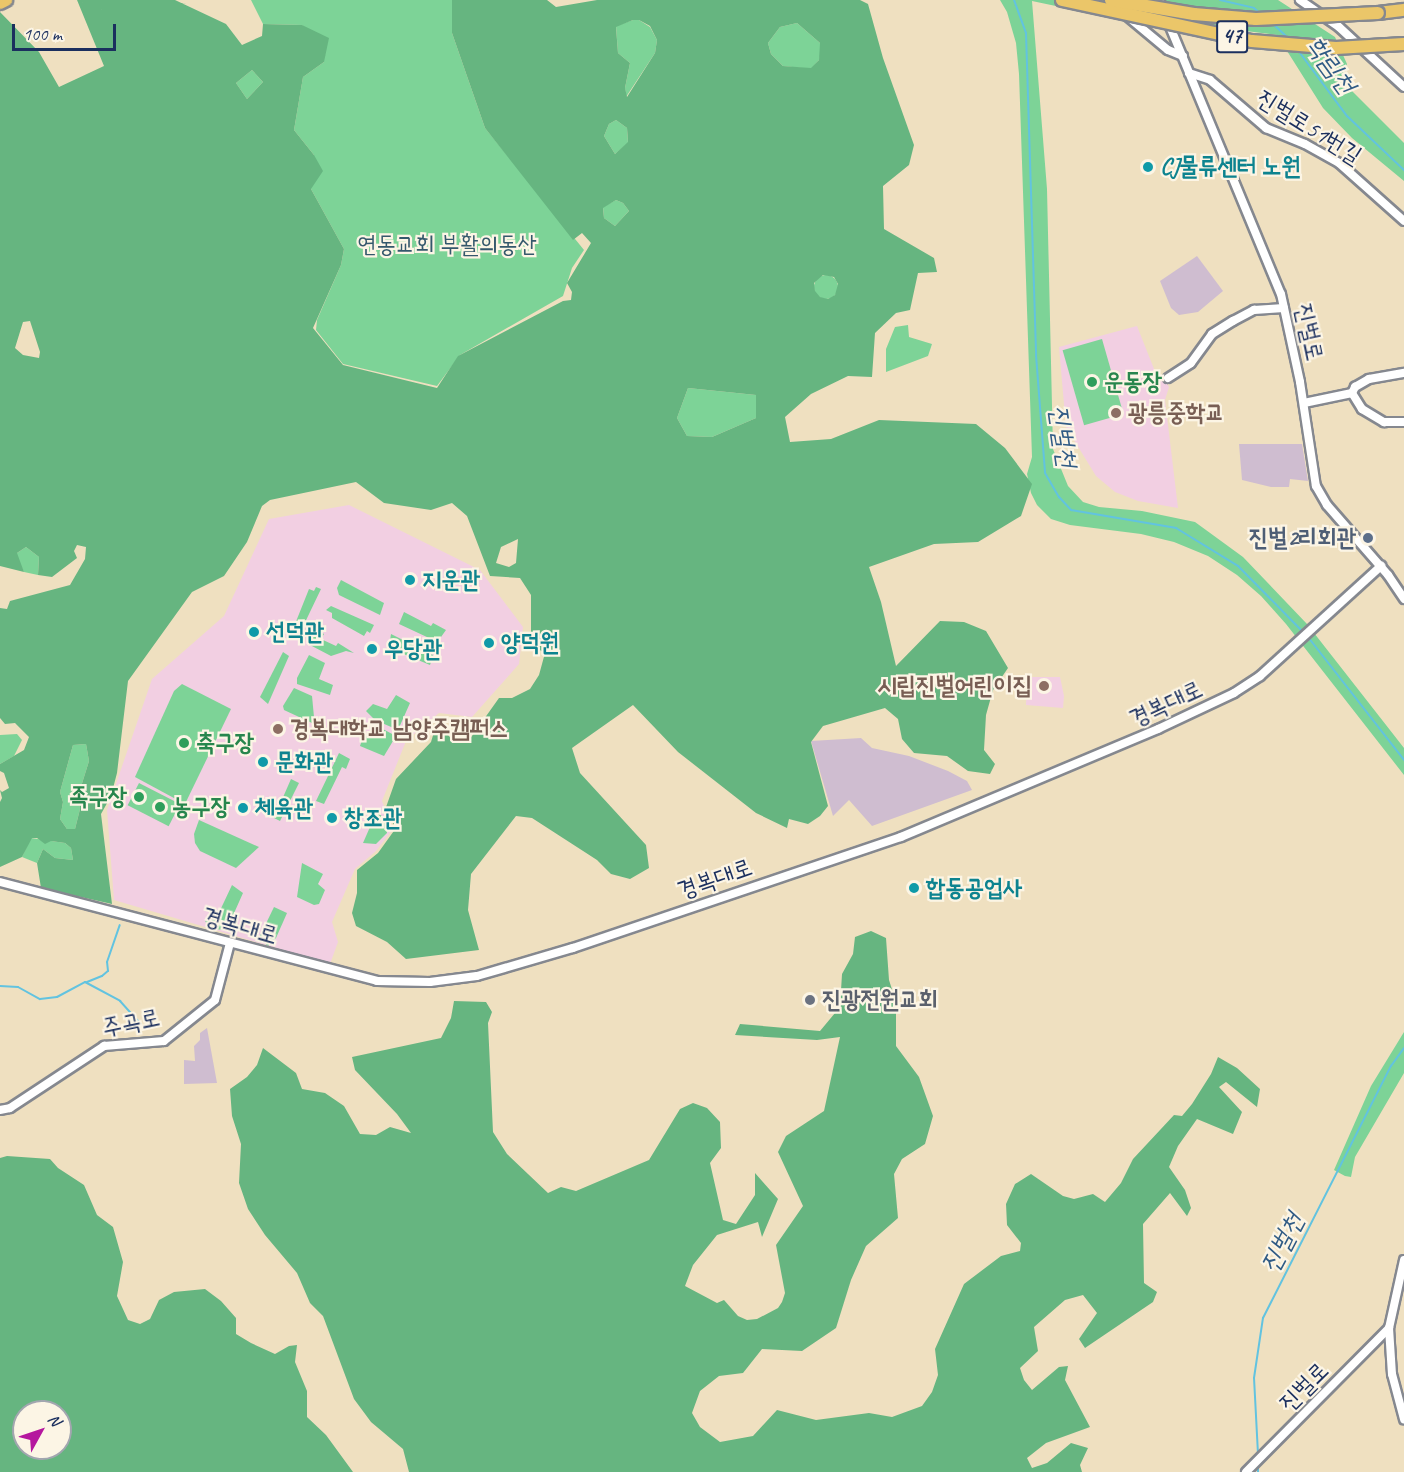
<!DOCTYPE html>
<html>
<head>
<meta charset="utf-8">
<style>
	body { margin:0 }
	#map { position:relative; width:1404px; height:1472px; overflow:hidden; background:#efe0c0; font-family:Caveat,"Poor Story",sans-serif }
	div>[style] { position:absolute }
	.built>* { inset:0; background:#f2cfe2 }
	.industrial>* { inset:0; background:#cfbdd0 }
	.green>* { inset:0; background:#7dd397; transform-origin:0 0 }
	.round { border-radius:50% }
	.forest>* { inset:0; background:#66b580 }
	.stream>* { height:2px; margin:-1px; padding:0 1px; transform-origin:1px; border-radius:1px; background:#62c3e0 }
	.roads { filter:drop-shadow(2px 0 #85888f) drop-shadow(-2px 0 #85888f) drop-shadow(0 2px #85888f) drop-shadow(0 -2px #85888f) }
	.minor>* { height:8px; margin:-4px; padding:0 4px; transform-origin:4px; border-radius:4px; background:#fff }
	.highway>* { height:12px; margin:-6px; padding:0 6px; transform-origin:6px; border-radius:6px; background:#ebc669 }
	.bridges { filter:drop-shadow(2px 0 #85888f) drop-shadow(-2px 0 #85888f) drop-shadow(0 2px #85888f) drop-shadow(0 -2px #85888f) }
	.highway-bridge>* { height:12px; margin:-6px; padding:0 6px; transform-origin:6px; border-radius:6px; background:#ebc669 }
	.dots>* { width:16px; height:16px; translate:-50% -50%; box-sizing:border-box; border:3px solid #fcf5e5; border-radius:50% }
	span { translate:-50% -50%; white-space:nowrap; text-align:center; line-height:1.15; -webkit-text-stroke:4.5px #fcf5e5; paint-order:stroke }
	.shield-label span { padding:2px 4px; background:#fcf5e5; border:2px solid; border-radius:4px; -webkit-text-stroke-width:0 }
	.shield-label { font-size:22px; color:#1b2f5e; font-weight:700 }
	.street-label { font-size:24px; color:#1b2f5e }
	.culture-label { font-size:24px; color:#0d838f; font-weight:700 }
	.left { translate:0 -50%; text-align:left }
	.park-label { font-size:24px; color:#34586c }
	.leisure-label { font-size:24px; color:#27864d; font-weight:700 }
	.right { translate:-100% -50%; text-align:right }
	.education-label { font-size:24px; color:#785e54; font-weight:700 }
	.service-label { font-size:24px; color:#4e5e75; font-weight:700 }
	.worship-label { font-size:24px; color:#5b616d; font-weight:700 }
	.water-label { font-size:26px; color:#305b85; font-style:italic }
	.north { position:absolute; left:12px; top:1400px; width:60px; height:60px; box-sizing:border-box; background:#fcf5e5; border:2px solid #a2a6af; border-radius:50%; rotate:50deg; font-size:16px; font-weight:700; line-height:24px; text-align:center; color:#1b2f5e }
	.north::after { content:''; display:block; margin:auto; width:21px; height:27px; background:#b5179e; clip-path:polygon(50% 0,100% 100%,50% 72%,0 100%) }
	.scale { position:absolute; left:12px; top:24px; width:104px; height:27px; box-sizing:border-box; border:3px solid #1b2f5e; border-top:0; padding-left:8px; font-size:18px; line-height:21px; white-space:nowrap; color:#1b2f5e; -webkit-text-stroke:4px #fcf5e5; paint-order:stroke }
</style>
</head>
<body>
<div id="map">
	<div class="built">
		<div style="clip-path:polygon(1137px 326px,1158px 379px,1164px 379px,1169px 387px,1165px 400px,1178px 508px,1138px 501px,1115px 492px,1096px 476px,1066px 427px,1059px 347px)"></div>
		<div style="clip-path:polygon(349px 505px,480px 570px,523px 627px,519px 664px,472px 717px,439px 713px,406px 741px,382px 801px,393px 829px,376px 851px,355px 869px,332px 922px,338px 942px,330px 964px,114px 900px,107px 810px,152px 679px,224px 616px,269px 519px)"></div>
		<div style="clip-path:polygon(1027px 677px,1060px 677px,1064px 696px,1063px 708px,1026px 705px)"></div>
	</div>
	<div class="industrial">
		<div style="clip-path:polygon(1197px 256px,1223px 291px,1198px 312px,1179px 315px,1171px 308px,1160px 281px)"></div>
		<div style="clip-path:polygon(1239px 444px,1302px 444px,1308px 481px,1290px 479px,1289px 487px,1271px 487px,1242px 480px)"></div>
		<div style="clip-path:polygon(861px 738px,872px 748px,909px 756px,948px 771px,967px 781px,972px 790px,872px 826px,849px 800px,833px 816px,811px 741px)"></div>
		<div style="clip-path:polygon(207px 1028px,217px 1083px,184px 1084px,184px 1060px,195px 1061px,194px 1046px,200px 1040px,200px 1033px)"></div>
	</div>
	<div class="green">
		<div style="clip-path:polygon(251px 0,452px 0,452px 33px,485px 128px,584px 250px,572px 268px,563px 296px,460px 355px,437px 386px,343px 364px,316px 330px,317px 320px,341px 265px,344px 249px,311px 189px,314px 155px,294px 130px,303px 77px,324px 62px,302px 25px,263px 24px)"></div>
		<div style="clip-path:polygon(1000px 0,1278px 0,1335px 37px,1347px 64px,1340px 79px,1404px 143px,1404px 181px,1352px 138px,1323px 108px,1277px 35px,1070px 9px,1032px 1px,1047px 189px,1053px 449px,1068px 486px,1083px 502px,1099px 507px,1142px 511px,1195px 522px,1243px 557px,1307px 624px,1404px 748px,1404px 775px,1286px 624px,1261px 596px,1237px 575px,1208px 556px,1174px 542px,1141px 534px,1070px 525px,1051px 519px,1037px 505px,1031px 493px,1027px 474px,1032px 457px,1019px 74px,1016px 43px,1007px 12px)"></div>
		<div style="clip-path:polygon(633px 20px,639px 20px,650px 27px,657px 40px,655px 53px,626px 97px,625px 88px,630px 63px,618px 53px,616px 26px)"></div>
		<div style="clip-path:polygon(797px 23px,820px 43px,821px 53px,819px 60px,811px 69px,783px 66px,771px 54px,768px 43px,780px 27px)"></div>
		<div style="clip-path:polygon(252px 70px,263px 82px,247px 99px,236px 83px)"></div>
		<div style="clip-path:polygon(616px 120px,627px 128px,628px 143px,615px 154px,604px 136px,609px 124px)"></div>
		<div style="clip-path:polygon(616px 200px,623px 203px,629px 211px,615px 226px,604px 218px,603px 207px)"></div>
		<div class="round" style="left:814px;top:275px;width:24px;height:24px"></div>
		<div style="clip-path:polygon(908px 325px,909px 337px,932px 344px,928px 356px,886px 372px,886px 349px,895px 327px)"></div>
		<div style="left:1102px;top:339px;width:78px;height:41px;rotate:74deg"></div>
		<div style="clip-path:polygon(688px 388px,756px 395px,756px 418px,712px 437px,687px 436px,677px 418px)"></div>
		<div style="clip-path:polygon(26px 547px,39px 557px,38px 575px,24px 572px,17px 559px,17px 553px)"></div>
		<div style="clip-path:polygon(341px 580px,384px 603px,380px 615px,339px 595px,337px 588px)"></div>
		<div style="clip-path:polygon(316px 587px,321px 589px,298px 637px,291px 634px,309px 589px,314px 591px)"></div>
		<div style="clip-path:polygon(331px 606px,374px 625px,370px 633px,367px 631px,364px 636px,332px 618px,332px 613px,326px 610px)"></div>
		<div style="clip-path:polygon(404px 612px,431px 626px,433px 623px,446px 630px,441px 637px,434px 640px,429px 638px,399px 624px)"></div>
		<div style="clip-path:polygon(316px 629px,324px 634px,321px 639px,336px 646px,338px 643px,354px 653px,346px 651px,331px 656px,310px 645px)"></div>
		<div style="clip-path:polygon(391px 634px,433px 655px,430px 665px,389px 648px)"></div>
		<div style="clip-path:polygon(283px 652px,289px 656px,268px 704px,260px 697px)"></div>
		<div style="clip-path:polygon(309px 655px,325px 663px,319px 679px,333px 685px,330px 695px,297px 684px,297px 678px)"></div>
		<div style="clip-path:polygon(182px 684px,231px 709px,185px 804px,135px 777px,174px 691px)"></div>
		<div style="clip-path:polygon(294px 688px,312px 696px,314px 717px,312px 723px,284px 710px,283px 706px)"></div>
		<div style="clip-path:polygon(396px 695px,410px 703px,398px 730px,375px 720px,366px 711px,373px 704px,387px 709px)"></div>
		<div style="clip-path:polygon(379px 727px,396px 736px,384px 756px,360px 746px,362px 740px)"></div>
		<div style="clip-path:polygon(17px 734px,22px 740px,14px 756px,0 764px,0 735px)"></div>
		<div style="clip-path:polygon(86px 744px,89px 761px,79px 793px,80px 809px,75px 829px,67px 829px,60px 819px,63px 802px,60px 792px,73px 745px)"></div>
		<div style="clip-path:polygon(339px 753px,350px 759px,346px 769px,342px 767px,324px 804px,316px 801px)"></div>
		<div style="clip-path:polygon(291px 779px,299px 783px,280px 821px,274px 818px)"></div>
		<div style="left:139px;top:783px;width:46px;height:25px;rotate:27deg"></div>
		<div style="clip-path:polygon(377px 811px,387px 822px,387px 833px,376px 844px,363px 843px)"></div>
		<div style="clip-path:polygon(199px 820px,259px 847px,236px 868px,200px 851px,195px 843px,194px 834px)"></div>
		<div style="clip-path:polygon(31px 838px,65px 843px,71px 848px,73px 860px,55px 858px,43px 849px,37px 863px,22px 857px)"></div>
		<div style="clip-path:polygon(302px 863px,323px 874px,318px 884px,325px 890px,319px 904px,314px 905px,297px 897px)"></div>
		<div style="clip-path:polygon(232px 885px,243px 893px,231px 920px,225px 930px,211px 929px,205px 921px,216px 919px)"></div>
		<div style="clip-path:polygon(274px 907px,287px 913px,276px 938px,268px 946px,259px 938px)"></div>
		<div style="clip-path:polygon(1404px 1032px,1404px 1073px,1355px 1157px,1351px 1177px,1345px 1176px,1334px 1170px,1371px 1086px)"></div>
	</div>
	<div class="forest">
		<div style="clip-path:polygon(evenodd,77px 0,175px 0,226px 24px,242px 45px,262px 36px,263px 24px,302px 25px,329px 38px,324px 62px,303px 77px,294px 130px,314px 155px,323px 171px,311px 189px,344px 249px,341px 265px,313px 328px,343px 365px,437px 388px,458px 356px,563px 301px,571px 300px,572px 292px,567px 283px,591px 243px,582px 233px,573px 240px,485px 128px,452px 33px,452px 0,547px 0,556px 7px,597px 0,860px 0,868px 4px,883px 58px,914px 145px,909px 165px,883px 186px,884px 229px,934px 258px,937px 272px,918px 273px,910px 310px,896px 313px,875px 333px,872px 377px,848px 376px,811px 394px,785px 417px,790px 442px,831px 439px,879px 420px,976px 424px,1005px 448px,1032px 484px,1021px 516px,978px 542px,934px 544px,869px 567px,881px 602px,896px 666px,940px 621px,964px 622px,986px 631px,1008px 668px,993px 690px,986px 715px,984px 750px,995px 764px,990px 774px,968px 771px,947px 756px,914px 753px,902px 739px,898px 719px,885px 708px,823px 726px,811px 742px,828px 806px,820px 816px,808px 824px,789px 819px,787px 828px,756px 813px,678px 752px,633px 705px,572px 748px,580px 773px,646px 845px,649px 868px,630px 879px,611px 874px,597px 860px,532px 818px,516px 816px,471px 874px,468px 910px,479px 950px,406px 959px,387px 942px,356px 926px,352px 913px,357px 893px,357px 870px,378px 853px,396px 828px,385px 810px,396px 779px,431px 742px,437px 722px,455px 743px,467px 743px,499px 698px,512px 698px,530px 689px,539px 675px,545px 653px,531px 645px,531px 595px,520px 578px,490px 576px,467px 516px,452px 503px,431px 510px,384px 503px,356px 482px,270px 500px,262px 506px,247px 542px,224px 576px,192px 592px,128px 681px,117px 773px,111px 796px,101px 814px,112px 904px,41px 888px,37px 863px,43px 849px,55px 858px,73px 860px,71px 848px,65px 843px,51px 841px,45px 844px,37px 838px,32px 838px,22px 857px,0 867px,0 802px,2px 798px,0 790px,2px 792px,9px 788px,4px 773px,0 771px,0 764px,24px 750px,29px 737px,15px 723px,5px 724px,0 718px,0 608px,7px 609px,10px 601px,70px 585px,85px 559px,86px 547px,77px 545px,74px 551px,77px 558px,52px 577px,38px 575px,39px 557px,26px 547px,17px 553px,24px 572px,0 566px,0 12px,39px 52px,59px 87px,104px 66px,77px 0,633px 20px,639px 20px,650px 26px,657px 40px,655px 53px,627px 97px,625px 88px,630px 63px,618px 53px,616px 27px,633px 20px,77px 0,797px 23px,820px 43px,819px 60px,811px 68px,783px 66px,771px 54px,768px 43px,780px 27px,797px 23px,77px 0,252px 70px,263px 82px,247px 99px,236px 83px,252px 70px,77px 0,616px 120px,627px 128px,628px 142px,615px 154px,604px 136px,609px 124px,616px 120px,77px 0,616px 200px,623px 203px,629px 211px,615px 226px,604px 218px,603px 208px,616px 200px,77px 0,823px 275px,834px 277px,838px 284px,835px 295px,828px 299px,820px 297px,815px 291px,814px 283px,823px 275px,77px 0,30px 321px,40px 352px,39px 358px,23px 355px,15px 348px,23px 322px,30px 321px,77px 0,688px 388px,756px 395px,756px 418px,712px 437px,687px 436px,677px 418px,688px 388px,77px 0,518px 539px,516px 563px,509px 567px,496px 563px,501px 547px,518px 539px,77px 0,86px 744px,89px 761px,79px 793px,80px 809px,75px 829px,67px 829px,60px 819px,63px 802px,60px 792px,73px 745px,86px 744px)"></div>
		<div style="clip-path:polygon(871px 931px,886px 938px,889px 980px,896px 1002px,896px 1046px,919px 1077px,933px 1116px,925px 1144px,902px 1159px,894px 1174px,898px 1218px,866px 1246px,851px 1280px,836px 1328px,802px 1351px,762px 1349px,743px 1373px,719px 1376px,700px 1391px,692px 1413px,700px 1427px,720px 1442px,753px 1436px,777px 1410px,816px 1420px,869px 1413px,892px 1417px,922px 1406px,932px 1392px,938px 1375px,935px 1349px,964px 1284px,1001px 1256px,1020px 1251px,1021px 1243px,1007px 1225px,1006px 1204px,1015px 1184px,1031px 1174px,1063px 1196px,1074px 1199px,1093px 1194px,1105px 1202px,1121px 1183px,1133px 1159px,1174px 1115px,1182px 1116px,1192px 1104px,1211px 1074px,1218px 1057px,1237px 1068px,1260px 1089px,1257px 1107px,1226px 1082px,1219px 1087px,1242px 1112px,1233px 1134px,1197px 1119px,1178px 1146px,1169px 1167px,1185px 1190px,1191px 1208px,1187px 1216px,1170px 1193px,1143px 1224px,1144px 1283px,1157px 1292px,1153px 1302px,1085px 1348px,1079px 1339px,1097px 1313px,1083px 1295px,1065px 1300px,1034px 1327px,1038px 1351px,1020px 1368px,1024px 1380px,1032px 1390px,1059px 1367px,1068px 1366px,1065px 1380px,1090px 1427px,1046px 1443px,1027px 1458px,1032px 1468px,1047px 1463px,1071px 1443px,1088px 1448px,1080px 1465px,1082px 1472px,409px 1472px,403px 1449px,371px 1422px,354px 1399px,323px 1316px,310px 1303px,297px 1273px,265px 1235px,248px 1209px,239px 1183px,241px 1144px,232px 1116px,230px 1089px,247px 1077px,257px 1065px,263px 1048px,296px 1073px,302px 1089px,325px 1093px,344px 1106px,360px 1134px,376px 1135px,390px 1127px,411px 1133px,397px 1114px,355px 1070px,352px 1057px,441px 1038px,451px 1018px,454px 1001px,486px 1002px,492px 1012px,488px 1023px,493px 1132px,507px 1154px,548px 1193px,561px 1187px,576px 1191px,649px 1160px,680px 1109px,693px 1103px,707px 1108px,720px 1122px,721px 1148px,710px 1163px,723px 1220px,736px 1224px,755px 1195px,755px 1173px,778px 1199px,762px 1237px,758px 1222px,717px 1235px,693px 1265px,685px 1286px,717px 1303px,724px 1300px,738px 1316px,747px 1320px,757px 1319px,778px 1308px,782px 1302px,785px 1293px,776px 1245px,803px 1206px,778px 1152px,786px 1136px,824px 1111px,840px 1037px,817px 1040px,735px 1035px,740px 1024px,820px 1031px,840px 1007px,842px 974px,853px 954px,855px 937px)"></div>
		<div style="clip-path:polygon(evenodd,7px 1156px,50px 1159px,58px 1168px,84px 1185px,97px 1215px,113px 1227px,123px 1262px,117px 1296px,128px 1320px,140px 1324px,150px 1319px,159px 1300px,174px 1292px,205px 1289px,221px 1301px,236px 1318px,236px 1334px,251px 1343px,275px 1354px,289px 1346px,297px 1345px,295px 1362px,307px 1391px,307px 1417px,326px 1435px,353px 1472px,0 1472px,0 1158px,7px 1156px,24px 1412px,60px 1412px,60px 1448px,24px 1448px,24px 1412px)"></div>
	</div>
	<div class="stream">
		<div style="left:1014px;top:0;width:35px;rotate:70deg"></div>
		<div style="left:1026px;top:33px;width:322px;rotate:88.2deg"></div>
		<div style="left:1036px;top:355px;width:118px;rotate:85.6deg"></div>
		<div style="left:1045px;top:473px;width:28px;rotate:60deg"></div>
		<div style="left:1059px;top:497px;width:18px;rotate:47deg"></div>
		<div style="left:1071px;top:510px;width:107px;rotate:9.7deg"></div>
		<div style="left:1176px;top:528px;width:73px;rotate:31.5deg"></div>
		<div style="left:1238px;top:566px;width:94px;rotate:45.4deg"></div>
		<div style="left:1220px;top:0;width:35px;rotate:13deg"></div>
		<div style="left:1254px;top:8px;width:9px;rotate:41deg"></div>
		<div style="left:1272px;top:23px;width:25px;rotate:43deg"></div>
		<div style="left:1297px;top:49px;width:84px;rotate:53.3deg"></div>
		<div style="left:1347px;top:116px;width:79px;rotate:43.5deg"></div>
		<div style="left:1308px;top:637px;width:156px;rotate:52deg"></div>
		<div style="left:87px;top:982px;width:16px;rotate:-22deg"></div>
		<div style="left:102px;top:976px;width:8px;rotate:-40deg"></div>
		<div style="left:108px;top:971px;width:9px;rotate:-96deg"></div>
		<div style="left:107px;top:962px;width:39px;rotate:-71deg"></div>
		<div style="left:0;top:986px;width:18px;rotate:3deg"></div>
		<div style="left:18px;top:987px;width:25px;rotate:29deg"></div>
		<div style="left:40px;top:999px;width:17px;rotate:-7deg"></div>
		<div style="left:57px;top:997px;width:32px;rotate:-28deg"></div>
		<div style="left:85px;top:982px;width:40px;rotate:28deg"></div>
		<div style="left:120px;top:1001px;width:31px;rotate:48deg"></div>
		<div style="left:1258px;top:1454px;width:76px;rotate:-93deg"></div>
		<div style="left:1254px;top:1378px;width:61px;rotate:-81.5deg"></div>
		<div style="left:1263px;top:1318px;width:283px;rotate:-63.1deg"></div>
		<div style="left:1391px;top:1066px;width:22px;rotate:-54deg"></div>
		<div style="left:1258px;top:1463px;width:9px;rotate:90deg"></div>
	</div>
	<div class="roads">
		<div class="minor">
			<div style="left:1159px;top:0;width:318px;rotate:67.5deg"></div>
			<div style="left:1281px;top:294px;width:90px;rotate:77.8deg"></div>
			<div style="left:1300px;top:382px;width:105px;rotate:81.3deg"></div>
			<div style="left:1316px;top:486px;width:22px;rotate:60deg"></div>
			<div style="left:1327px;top:505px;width:93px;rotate:48.9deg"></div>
			<div style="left:1388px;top:575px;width:29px;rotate:56deg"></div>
			<div style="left:1300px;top:0;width:47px;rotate:34.7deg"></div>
			<div style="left:1339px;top:27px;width:88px;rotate:42.7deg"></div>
			<div style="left:1127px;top:16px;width:53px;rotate:39.7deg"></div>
			<div style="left:1168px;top:50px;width:16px;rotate:22deg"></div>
			<div style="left:1189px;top:73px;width:22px;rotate:18deg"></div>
			<div style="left:1210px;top:80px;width:74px;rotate:40.6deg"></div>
			<div style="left:1266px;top:128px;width:42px;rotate:22.3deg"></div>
			<div style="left:1305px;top:144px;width:39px;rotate:29deg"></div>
			<div style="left:1339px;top:163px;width:87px;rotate:41.7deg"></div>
			<div style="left:1168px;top:378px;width:27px;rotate:-33deg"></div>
			<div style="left:1191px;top:363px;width:36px;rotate:-54deg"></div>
			<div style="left:1212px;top:334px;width:25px;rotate:-32deg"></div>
			<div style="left:1233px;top:321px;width:24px;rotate:-28deg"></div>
			<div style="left:1254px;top:310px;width:30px;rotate:-4deg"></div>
			<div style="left:1352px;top:393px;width:19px;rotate:58deg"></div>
			<div style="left:1362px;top:409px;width:26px;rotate:31deg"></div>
			<div style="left:1384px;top:422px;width:20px"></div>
			<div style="left:1304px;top:403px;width:49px;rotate:-11.8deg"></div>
			<div style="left:1352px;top:393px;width:7px;rotate:-63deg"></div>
			<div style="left:1355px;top:387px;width:16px;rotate:-30deg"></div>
			<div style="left:1369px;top:379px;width:36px;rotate:-10deg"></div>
			<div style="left:0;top:882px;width:390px;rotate:14.7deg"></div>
			<div style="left:377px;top:981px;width:53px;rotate:1.1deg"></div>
			<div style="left:430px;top:982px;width:47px;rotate:-7.3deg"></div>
			<div style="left:477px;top:976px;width:100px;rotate:-16.3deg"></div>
			<div style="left:573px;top:948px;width:346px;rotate:-18.7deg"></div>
			<div style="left:901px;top:837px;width:279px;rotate:-22.8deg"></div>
			<div style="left:1158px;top:729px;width:84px;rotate:-25.3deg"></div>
			<div style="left:1234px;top:693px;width:31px;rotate:-33deg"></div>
			<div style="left:1260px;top:676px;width:164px;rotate:-42.3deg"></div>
			<div style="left:0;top:1110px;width:10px;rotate:-11deg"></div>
			<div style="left:10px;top:1108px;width:113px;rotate:-33.4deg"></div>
			<div style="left:104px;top:1046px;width:60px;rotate:-4.8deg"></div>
			<div style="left:164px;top:1041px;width:65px;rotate:-38.8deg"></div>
			<div style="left:215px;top:1000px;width:59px;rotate:-75.3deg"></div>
			<div style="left:1404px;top:1260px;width:70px;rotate:102.4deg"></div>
			<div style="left:1389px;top:1328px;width:46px;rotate:86.3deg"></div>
			<div style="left:1392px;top:1374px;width:47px;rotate:75.1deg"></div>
			<div style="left:1246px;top:1472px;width:203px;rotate:-45.2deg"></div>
		</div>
		<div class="highway">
			<div style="left:0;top:3px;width:7px;rotate:-27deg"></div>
			<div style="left:1378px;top:13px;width:26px;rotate:-7deg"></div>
		</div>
	</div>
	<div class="bridges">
		<div class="highway-bridge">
			<div style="left:1062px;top:0;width:194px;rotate:12.2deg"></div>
			<div style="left:1252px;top:41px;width:84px;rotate:4.8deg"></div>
			<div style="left:1336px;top:48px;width:68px;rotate:-3.4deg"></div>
			<div style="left:1111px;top:0;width:84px;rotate:9.6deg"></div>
			<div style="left:1194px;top:14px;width:62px;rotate:4.6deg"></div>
			<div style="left:1256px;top:19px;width:122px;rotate:-2.8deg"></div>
		</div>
	</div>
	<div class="dots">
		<div style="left:1148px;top:167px;background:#0f9aa8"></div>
		<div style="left:1092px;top:382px;background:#2e9e5b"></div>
		<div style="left:1116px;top:413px;background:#8d6e63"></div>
		<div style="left:1368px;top:538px;background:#5c6f8a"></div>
		<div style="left:410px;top:580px;background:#0f9aa8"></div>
		<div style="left:254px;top:632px;background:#0f9aa8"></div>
		<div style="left:489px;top:643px;background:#0f9aa8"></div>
		<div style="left:372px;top:649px;background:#0f9aa8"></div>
		<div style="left:1044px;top:686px;background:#8d6e63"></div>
		<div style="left:278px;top:729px;background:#8d6e63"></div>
		<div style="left:184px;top:743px;background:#2e9e5b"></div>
		<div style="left:263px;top:762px;background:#0f9aa8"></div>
		<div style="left:139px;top:797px;background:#2e9e5b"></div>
		<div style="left:160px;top:807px;background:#2e9e5b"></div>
		<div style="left:243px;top:808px;background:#0f9aa8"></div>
		<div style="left:332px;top:818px;background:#0f9aa8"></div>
		<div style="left:914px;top:888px;background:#0f9aa8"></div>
		<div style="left:810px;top:1000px;background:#6b7280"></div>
	</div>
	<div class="shield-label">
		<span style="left:1232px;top:37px">47</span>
	</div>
	<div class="street-label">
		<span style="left:1309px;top:127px;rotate:32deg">진벌로51번길</span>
		<span style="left:1309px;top:332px;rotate:78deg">진벌로</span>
		<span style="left:1166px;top:704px;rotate:-25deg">경복대로</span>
		<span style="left:715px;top:879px;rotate:-19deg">경복대로</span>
		<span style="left:240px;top:926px;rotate:16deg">경복대로</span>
		<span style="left:131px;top:1023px;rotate:-12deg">주곡로</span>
		<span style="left:1304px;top:1387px;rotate:-45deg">진벌로</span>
	</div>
	<div class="culture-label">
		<span class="left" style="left:1160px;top:167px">CJ물류센터 노원</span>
		<span class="left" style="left:422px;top:580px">지운관</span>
		<span class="left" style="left:266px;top:632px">선덕관</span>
		<span class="left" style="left:501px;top:643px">양덕원</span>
		<span class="left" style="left:384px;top:649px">우당관</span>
		<span class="left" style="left:275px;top:762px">문화관</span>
		<span class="left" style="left:255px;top:808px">체육관</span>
		<span class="left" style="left:344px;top:818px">창조관</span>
		<span class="left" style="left:926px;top:888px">합동공업사</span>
	</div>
	<div class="park-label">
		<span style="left:447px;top:245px">연동교회 부활의동산</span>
	</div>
	<div class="leisure-label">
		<span class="left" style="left:1104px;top:382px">운동장</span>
		<span class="left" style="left:196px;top:743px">축구장</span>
		<span class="right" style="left:127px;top:797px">족구장</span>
		<span class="left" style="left:172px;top:807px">농구장</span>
	</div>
	<div class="education-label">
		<span class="left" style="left:1128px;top:413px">광릉중학교</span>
		<span class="right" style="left:1032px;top:686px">시립진벌어린이집</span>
		<span class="left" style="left:290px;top:729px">경복대학교 남양주캠퍼스</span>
	</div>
	<div class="service-label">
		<span class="right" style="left:1356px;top:538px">진벌2리회관</span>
	</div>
	<div class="worship-label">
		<span class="left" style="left:822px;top:1000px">진광전원교회</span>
	</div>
	<div class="water-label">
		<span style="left:1331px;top:65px;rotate:54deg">학림천</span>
		<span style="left:1063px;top:436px;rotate:82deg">진벌천</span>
		<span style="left:1282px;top:1243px;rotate:-62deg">진벌천</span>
	</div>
	<div class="north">N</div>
	<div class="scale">100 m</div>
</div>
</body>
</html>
